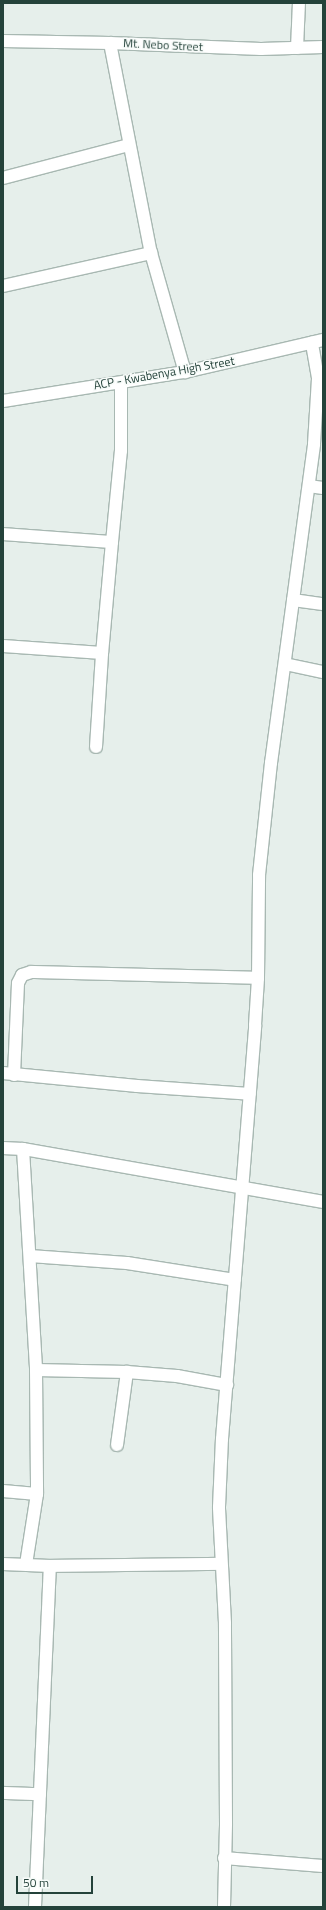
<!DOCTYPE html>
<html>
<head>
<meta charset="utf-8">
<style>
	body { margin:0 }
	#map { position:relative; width:326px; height:1910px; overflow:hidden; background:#e6efeb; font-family:"Titillium Web",sans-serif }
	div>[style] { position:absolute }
	.roads { filter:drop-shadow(1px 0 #a8b8b2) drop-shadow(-1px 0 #a8b8b2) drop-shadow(0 1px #a8b8b2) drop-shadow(0 -1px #a8b8b2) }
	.street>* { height:12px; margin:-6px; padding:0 6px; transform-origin:6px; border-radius:6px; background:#fff }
	.secondary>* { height:12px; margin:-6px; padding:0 6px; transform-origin:6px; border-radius:6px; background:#fff }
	span { translate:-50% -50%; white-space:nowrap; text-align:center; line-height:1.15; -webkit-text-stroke:3px #f7fbf9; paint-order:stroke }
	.street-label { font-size:12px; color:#24423a }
	.frame { position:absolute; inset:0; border:4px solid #24423a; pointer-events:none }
	.scale { position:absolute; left:16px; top:1876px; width:77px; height:18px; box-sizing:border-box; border:2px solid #24423a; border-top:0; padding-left:5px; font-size:12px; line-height:14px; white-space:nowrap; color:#24423a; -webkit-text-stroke:3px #f7fbf9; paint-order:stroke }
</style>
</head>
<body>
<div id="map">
	<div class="roads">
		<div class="street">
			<div style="left:3px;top:41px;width:107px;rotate:1.1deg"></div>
			<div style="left:110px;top:43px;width:151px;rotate:2.3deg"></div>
			<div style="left:261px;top:49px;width:62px;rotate:-1.8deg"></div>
			<div style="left:110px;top:43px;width:214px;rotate:79deg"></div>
			<div style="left:151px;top:253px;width:124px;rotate:74.1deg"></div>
			<div style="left:297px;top:48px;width:45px;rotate:-87.5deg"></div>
			<div style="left:3px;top:178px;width:130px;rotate:-14.7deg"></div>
			<div style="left:3px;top:286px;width:152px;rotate:-12.6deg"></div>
			<div style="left:309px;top:486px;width:14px;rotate:8deg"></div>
			<div style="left:3px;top:534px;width:109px;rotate:4.2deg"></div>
			<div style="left:112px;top:542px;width:111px;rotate:95.1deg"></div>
			<div style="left:102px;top:653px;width:99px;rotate:-176deg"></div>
			<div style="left:112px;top:542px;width:91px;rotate:-84.4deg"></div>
			<div style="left:121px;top:451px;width:68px;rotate:-90deg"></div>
			<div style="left:293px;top:600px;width:30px;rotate:8deg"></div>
			<div style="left:285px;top:664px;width:39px;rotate:12deg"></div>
			<div style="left:96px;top:747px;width:94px;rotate:-86.3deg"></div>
			<div style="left:3px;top:1073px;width:135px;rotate:5.5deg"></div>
			<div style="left:137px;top:1086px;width:113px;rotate:4deg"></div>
			<div style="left:14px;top:1075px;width:92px;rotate:-87.5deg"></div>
			<div style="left:18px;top:983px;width:9px;rotate:-63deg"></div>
			<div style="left:22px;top:975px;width:9px;rotate:-18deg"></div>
			<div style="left:31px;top:972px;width:227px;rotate:1.5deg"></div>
			<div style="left:3px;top:1148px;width:20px;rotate:3deg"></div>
			<div style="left:23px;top:1149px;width:305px;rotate:10deg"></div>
			<div style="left:23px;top:1149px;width:221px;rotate:86.6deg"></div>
			<div style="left:36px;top:1370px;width:124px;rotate:89.5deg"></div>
			<div style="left:37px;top:1494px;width:71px;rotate:98.9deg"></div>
			<div style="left:30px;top:1256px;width:97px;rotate:4.1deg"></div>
			<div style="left:127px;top:1263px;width:109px;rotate:8.9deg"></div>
			<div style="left:36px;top:1370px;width:91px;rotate:1.3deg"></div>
			<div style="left:127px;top:1372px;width:50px;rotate:4.6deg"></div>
			<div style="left:177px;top:1376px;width:51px;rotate:10.2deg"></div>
			<div style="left:117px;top:1445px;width:74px;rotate:-82.2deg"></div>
			<div style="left:3px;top:1491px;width:34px;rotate:5deg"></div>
			<div style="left:3px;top:1564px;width:47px;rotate:2.4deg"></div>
			<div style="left:50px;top:1566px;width:171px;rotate:-0.7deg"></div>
			<div style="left:3px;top:1793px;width:37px;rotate:2deg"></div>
			<div style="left:224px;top:1858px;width:99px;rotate:4.6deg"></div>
			<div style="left:35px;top:1907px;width:341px;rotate:-87.5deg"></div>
			<div style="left:224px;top:1907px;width:84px;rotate:-88.6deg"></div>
			<div style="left:226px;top:1823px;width:200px;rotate:-90.3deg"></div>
			<div style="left:225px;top:1623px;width:116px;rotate:-93deg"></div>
			<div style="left:219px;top:1507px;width:68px;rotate:-87.5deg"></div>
			<div style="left:222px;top:1439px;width:415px;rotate:-85.4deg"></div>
			<div style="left:255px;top:1025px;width:47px;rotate:-86.3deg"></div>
			<div style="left:258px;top:978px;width:103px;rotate:-89.4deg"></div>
			<div style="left:259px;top:875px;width:113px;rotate:-83.9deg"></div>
			<div style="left:271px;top:763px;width:322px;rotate:-82.3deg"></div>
			<div style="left:314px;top:444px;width:66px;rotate:-86.5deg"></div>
			<div style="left:318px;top:378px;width:36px;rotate:-100deg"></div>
		</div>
		<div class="secondary">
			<div style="left:3px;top:401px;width:184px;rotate:-9.1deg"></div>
			<div style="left:185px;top:372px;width:142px;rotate:-13.1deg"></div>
		</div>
	</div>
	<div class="street-label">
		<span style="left:163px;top:45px;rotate:3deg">Mt. Nebo Street</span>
		<span style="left:164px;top:373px;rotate:-10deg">ACP - Kwabenya High Street</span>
	</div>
	<div class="frame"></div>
	<div class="scale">50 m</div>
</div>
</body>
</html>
